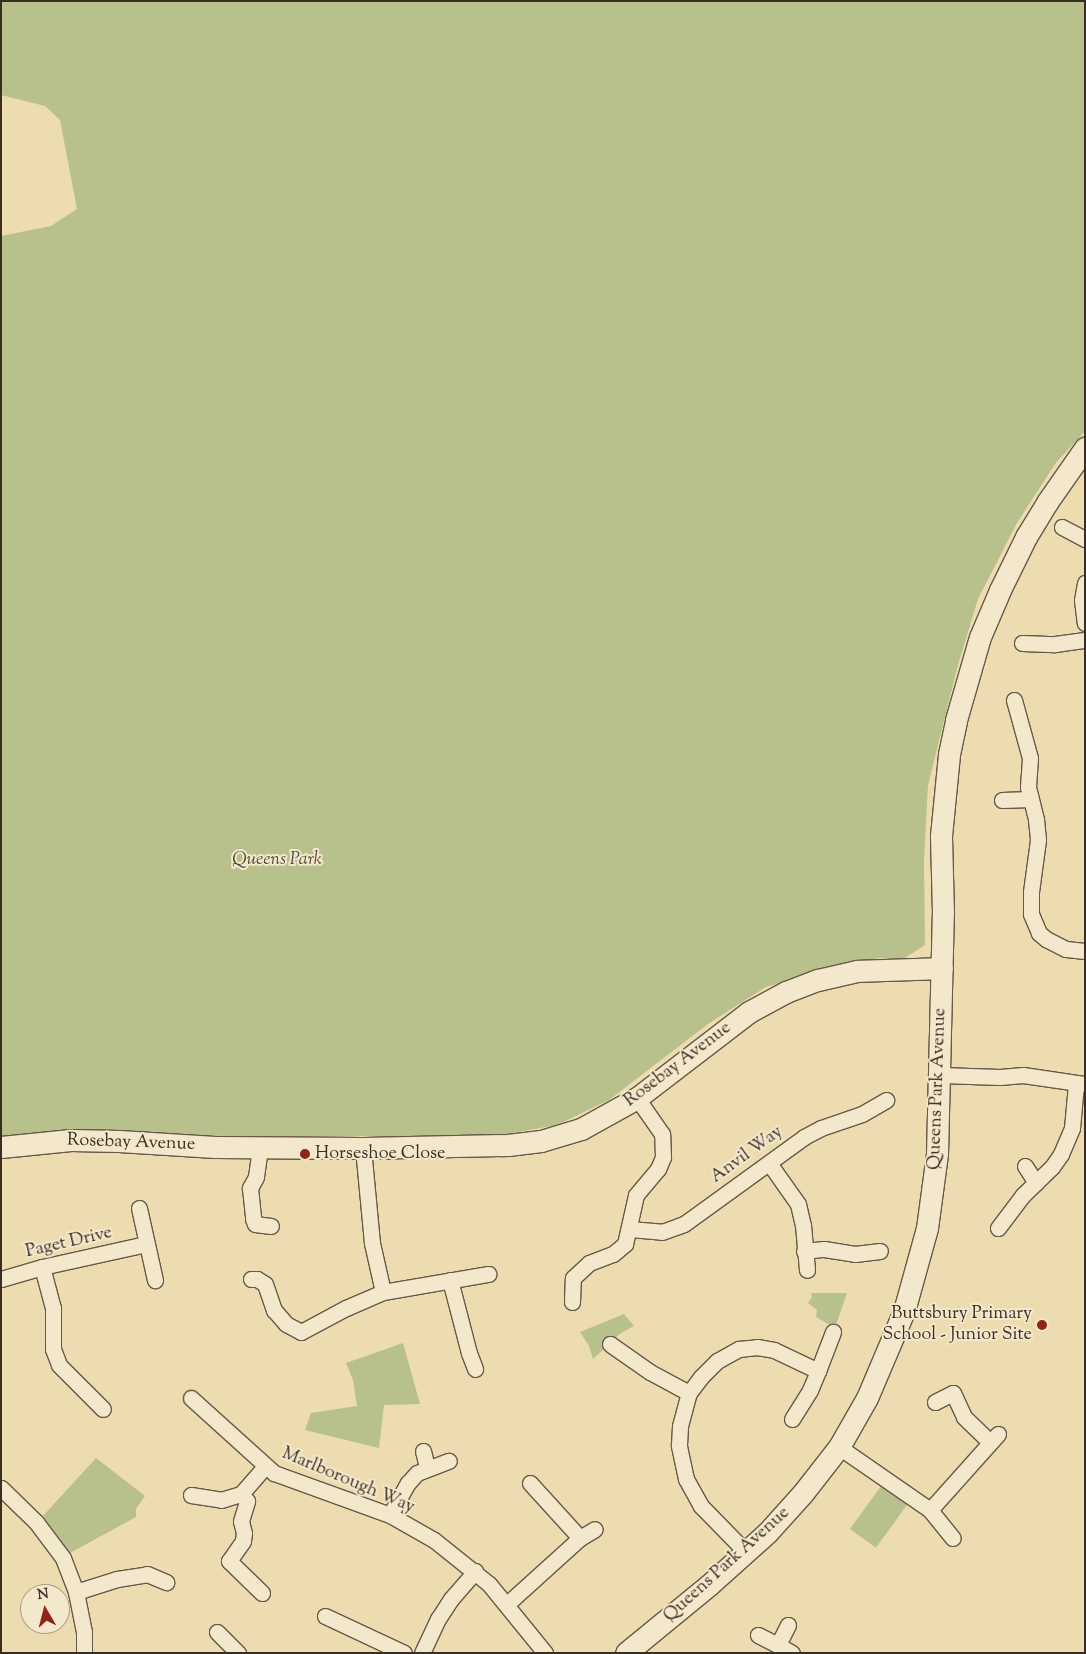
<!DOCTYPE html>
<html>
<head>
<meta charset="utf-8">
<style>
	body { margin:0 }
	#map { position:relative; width:1086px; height:1654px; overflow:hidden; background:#eedcb1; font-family:"Sorts Mill Goudy",serif }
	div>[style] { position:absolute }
	.green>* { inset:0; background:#b8c08c; transform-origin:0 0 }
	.roads { filter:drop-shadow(1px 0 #675947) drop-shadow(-1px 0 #675947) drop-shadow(0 1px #675947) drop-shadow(0 -1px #675947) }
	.street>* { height:15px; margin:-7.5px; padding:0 7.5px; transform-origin:7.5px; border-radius:7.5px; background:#f4e8cc }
	.secondary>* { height:21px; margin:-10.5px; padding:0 10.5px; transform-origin:10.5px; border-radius:10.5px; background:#f4e8cc }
	.dots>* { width:14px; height:14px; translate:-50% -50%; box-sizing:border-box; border:2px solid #f4e8cc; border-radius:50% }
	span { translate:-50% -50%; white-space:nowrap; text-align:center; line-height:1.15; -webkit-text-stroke:4px #f4e8cc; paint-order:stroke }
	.park-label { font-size:18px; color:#534a39; font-style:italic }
	.street-label { font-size:18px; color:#3a2d24 }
	.poi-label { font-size:18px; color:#3a2d24 }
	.left { translate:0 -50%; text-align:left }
	.right { translate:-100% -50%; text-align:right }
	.frame { position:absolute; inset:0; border:2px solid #3a2d24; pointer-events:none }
	.north { position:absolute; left:20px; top:1584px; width:50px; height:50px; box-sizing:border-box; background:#f4e8cc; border:1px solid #aa9d89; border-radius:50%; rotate:352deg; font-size:14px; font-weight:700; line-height:20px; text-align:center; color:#3a2d24 }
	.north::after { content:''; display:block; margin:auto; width:18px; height:22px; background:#8f2418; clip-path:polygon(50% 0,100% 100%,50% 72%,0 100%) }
</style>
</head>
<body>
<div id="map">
	<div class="green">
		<div style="clip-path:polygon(1px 1px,1085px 1px,1085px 431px,1055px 464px,1017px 523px,978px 599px,958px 665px,928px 785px,924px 861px,925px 945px,902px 960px,879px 958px,766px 987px,708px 1024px,609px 1100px,557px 1125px,496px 1136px,223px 1136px,103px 1130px,1px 1136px,1px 236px,51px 226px,77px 209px,60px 120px,45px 106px,1px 95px)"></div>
		<div style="clip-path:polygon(811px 1293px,847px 1293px,835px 1328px,816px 1317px,817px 1310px,808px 1303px,812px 1297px)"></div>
		<div style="clip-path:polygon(624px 1314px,634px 1326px,621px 1333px,593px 1359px,589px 1346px,580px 1332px)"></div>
		<div style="clip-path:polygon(403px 1343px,420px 1404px,384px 1405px,379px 1448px,305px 1430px,311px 1413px,357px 1406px,353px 1380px,346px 1363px)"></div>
		<div style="clip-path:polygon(96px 1458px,145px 1496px,136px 1509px,136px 1517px,70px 1553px,43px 1516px)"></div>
		<div style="left:887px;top:1478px;width:32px;height:63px;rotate:36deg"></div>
	</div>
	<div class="roads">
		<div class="street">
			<div style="left:1062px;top:527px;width:26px;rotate:28deg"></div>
			<div style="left:1085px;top:583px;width:17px;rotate:100deg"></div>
			<div style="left:1082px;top:600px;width:23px;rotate:83deg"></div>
			<div style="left:1022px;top:643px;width:33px;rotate:2deg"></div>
			<div style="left:1055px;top:644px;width:30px;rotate:-8deg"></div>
			<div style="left:1014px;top:700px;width:60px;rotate:74.6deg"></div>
			<div style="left:1030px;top:758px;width:29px;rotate:94deg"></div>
			<div style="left:1028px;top:787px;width:34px;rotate:76deg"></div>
			<div style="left:1036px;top:820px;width:20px;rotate:84deg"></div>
			<div style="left:1038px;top:840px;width:52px;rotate:97.7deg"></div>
			<div style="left:1031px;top:892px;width:22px;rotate:90deg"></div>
			<div style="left:1031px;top:914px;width:21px;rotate:67deg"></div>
			<div style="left:1039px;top:933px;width:9px;rotate:41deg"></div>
			<div style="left:1046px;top:939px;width:22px;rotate:27deg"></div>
			<div style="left:1066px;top:949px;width:19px;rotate:6deg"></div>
			<div style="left:1002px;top:800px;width:29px;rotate:-2deg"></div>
			<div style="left:940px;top:1075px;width:60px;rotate:1.9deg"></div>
			<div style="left:1000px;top:1077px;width:23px;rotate:-5deg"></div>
			<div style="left:1023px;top:1075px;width:63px;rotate:8.3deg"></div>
			<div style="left:260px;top:1148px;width:29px;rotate:98deg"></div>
			<div style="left:256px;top:1177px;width:13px;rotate:119deg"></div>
			<div style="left:250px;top:1188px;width:31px;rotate:84deg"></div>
			<div style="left:253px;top:1219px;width:5px;rotate:68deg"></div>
			<div style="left:255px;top:1224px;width:16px;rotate:7deg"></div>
			<div style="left:363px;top:1148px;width:95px;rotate:84.6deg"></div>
			<div style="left:372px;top:1243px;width:50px;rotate:77.3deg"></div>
			<div style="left:383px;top:1292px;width:107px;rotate:-9.7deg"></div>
			<div style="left:769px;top:1163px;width:50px;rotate:54.7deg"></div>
			<div style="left:798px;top:1204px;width:22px;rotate:77deg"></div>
			<div style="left:803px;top:1225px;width:45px;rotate:84.9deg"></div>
			<div style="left:1025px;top:1166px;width:20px;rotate:57deg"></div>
			<div style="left:139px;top:1208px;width:74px;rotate:77.5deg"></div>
			<div style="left:998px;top:1228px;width:41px;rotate:-52.9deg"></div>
			<div style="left:1023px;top:1195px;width:40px;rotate:-44deg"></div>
			<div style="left:1052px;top:1167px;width:16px;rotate:-55deg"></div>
			<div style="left:1061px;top:1154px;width:28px;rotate:-67deg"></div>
			<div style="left:1072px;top:1128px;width:44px;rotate:-84.8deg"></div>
			<div style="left:630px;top:1229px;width:32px;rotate:5deg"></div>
			<div style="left:662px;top:1232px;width:23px;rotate:-20deg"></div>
			<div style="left:684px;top:1224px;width:148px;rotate:-35.9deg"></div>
			<div style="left:804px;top:1137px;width:19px;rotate:-28deg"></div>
			<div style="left:821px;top:1128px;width:43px;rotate:-18.9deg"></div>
			<div style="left:862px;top:1114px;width:28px;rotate:-30deg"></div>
			<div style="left:804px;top:1251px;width:20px;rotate:-6deg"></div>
			<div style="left:824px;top:1249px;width:31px;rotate:9deg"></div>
			<div style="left:855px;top:1254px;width:25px;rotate:-7deg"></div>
			<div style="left:42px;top:1267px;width:42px;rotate:75deg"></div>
			<div style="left:53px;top:1308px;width:41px;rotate:90deg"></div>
			<div style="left:53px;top:1349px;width:17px;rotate:69deg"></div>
			<div style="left:59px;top:1365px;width:62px;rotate:45deg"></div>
			<div style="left:1px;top:1279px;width:43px;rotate:-16.3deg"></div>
			<div style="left:42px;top:1267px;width:107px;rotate:-12.5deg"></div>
			<div style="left:251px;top:1279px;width:6px"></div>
			<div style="left:257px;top:1279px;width:9px;rotate:32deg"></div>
			<div style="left:265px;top:1284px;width:28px;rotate:71deg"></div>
			<div style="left:274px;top:1310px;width:18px;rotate:49deg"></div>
			<div style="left:286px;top:1324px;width:17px;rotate:28deg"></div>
			<div style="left:301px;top:1332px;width:51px;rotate:-28.1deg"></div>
			<div style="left:346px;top:1308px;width:40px;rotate:-23.4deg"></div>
			<div style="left:450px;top:1280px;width:75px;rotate:75.4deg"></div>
			<div style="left:469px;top:1353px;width:17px;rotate:69deg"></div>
			<div style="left:572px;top:1302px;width:24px;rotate:-88deg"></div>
			<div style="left:573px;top:1278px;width:22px;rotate:-43deg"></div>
			<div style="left:589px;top:1263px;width:26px;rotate:-21deg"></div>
			<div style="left:613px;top:1254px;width:16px;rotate:-40deg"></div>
			<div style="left:625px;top:1244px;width:50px;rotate:-77.3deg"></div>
			<div style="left:636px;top:1195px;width:34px;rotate:-50deg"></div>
			<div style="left:658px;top:1169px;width:13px;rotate:-67deg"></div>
			<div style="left:663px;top:1157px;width:23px;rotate:-92deg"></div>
			<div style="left:662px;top:1134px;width:44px;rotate:-124.8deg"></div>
			<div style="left:610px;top:1344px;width:49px;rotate:35deg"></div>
			<div style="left:650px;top:1372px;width:44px;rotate:28.3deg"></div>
			<div style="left:191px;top:1398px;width:112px;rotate:42.1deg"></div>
			<div style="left:274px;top:1473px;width:123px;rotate:19.9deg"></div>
			<div style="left:390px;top:1515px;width:51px;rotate:29.6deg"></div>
			<div style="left:434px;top:1540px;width:70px;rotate:38.7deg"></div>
			<div style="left:489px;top:1584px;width:89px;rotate:50.9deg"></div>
			<div style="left:935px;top:1402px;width:20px;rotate:-27deg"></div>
			<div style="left:953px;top:1393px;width:26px;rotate:65deg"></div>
			<div style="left:964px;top:1417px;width:36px;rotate:44deg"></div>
			<div style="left:792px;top:1419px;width:34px;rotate:-58deg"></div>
			<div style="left:810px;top:1390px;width:21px;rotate:-67deg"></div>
			<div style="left:839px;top:1447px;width:111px;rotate:34.7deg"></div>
			<div style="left:930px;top:1510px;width:36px;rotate:51deg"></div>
			<div style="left:423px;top:1451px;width:16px;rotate:76deg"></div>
			<div style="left:530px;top:1483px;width:74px;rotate:47.7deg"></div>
			<div style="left:1px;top:1488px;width:49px;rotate:44.2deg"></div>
			<div style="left:36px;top:1522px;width:45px;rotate:53.1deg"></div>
			<div style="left:63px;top:1558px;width:36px;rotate:69deg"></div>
			<div style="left:76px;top:1592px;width:41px;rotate:78.7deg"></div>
			<div style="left:84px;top:1632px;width:21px;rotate:90deg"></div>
			<div style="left:191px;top:1495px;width:30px;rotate:9deg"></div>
			<div style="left:221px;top:1500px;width:21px;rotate:-17deg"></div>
			<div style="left:930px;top:1510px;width:102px;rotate:-48.2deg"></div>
			<div style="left:390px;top:1515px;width:37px;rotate:-61deg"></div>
			<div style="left:408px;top:1483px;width:13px;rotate:-48deg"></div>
			<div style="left:417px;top:1473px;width:34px;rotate:-21deg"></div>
			<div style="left:746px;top:1552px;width:64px;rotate:-134.4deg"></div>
			<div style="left:701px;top:1506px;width:31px;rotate:-119deg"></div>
			<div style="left:686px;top:1479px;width:35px;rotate:-102deg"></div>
			<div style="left:679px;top:1445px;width:19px;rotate:-87deg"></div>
			<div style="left:680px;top:1426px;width:34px;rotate:-75deg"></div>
			<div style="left:689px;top:1393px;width:20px;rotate:-53deg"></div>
			<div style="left:701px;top:1377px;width:23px;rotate:-45deg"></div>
			<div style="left:717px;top:1361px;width:25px;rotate:-29deg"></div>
			<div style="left:739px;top:1349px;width:18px;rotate:-6deg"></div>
			<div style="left:757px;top:1347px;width:17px;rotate:10deg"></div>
			<div style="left:774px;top:1350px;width:49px;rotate:25.5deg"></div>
			<div style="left:818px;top:1371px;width:42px;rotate:-69deg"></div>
			<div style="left:76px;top:1592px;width:43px;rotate:-17.6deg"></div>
			<div style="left:117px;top:1579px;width:30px;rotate:-9deg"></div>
			<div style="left:147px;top:1574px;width:21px;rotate:23deg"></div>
			<div style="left:262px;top:1593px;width:46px;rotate:-135.9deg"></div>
			<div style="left:229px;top:1561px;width:24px;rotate:-55deg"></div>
			<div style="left:243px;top:1541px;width:8px;rotate:-83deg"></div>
			<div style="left:244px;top:1533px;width:12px;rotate:-104deg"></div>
			<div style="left:241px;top:1521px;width:21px;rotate:-73deg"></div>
			<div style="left:247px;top:1501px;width:9px;rotate:-131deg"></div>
			<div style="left:241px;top:1494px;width:37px;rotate:-49deg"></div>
			<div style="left:507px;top:1604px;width:98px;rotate:-42.1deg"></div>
			<div style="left:580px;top:1538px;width:17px;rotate:-31deg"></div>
			<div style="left:325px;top:1616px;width:87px;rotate:25.1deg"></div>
			<div style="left:788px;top:1625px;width:22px;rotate:117deg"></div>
			<div style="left:778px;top:1645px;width:16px;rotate:30deg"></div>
			<div style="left:217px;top:1632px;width:30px;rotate:45deg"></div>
			<div style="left:758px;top:1635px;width:22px;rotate:27deg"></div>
			<div style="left:422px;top:1653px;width:38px;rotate:-65deg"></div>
			<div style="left:438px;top:1619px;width:24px;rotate:-57deg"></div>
			<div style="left:451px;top:1599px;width:37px;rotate:-49deg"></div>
		</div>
		<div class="secondary">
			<div style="left:1px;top:1147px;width:70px;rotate:-5.7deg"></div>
			<div style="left:71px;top:1140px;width:48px;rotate:1.2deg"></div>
			<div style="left:119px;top:1141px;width:96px;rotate:3.6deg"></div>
			<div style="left:215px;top:1147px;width:148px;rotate:0.4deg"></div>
			<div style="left:363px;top:1148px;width:145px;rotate:-1.2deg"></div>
			<div style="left:508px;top:1145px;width:33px;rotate:-7deg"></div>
			<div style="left:541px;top:1141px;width:42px;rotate:-16.7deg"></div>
			<div style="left:581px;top:1129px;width:64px;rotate:-29deg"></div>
			<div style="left:637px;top:1098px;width:141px;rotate:-37.5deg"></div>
			<div style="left:749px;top:1012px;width:42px;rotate:-28.4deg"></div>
			<div style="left:786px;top:992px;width:34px;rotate:-21deg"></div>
			<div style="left:818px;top:980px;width:40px;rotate:-13deg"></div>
			<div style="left:857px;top:971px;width:85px;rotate:-2deg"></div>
			<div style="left:626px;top:1653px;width:107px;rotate:-39.3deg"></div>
			<div style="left:709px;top:1585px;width:78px;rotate:-41.9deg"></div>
			<div style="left:767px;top:1533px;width:54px;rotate:-48deg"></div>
			<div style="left:803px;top:1493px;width:58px;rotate:-52deg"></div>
			<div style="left:839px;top:1447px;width:56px;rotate:-60.3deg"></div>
			<div style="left:867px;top:1398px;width:95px;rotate:-67deg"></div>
			<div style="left:904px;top:1311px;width:86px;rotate:-74.5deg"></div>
			<div style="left:927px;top:1228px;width:75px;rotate:-82.3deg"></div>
			<div style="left:937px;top:1154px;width:241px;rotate:-88.6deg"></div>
			<div style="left:943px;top:913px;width:77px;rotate:-91.5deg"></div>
			<div style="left:941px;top:836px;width:82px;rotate:-84.4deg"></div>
			<div style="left:949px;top:754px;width:35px;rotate:-78deg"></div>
			<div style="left:956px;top:720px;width:86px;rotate:-73.9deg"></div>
			<div style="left:980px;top:637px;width:51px;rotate:-66.9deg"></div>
			<div style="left:1000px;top:590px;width:59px;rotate:-63.9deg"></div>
			<div style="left:1026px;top:537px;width:42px;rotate:-58.6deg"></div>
			<div style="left:1048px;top:501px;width:65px;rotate:-55.1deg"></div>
		</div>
	</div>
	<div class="dots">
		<div style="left:305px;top:1154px;background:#8f2418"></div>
		<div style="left:1042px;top:1325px;background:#8f2418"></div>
	</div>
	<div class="park-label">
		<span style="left:277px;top:860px">Queens Park</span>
	</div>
	<div class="street-label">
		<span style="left:678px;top:1065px;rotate:-37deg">Rosebay Avenue</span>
		<span style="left:938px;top:1089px;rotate:-88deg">Queens Park Avenue</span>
		<span style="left:131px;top:1143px;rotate:2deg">Rosebay Avenue</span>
		<span style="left:747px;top:1155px;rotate:-36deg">Anvil Way</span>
		<span style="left:69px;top:1243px;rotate:-13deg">Paget Drive</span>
		<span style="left:348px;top:1481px;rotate:23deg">Marlborough Way</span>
		<span style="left:727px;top:1565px;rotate:-42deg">Queens Park Avenue</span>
	</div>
	<div class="poi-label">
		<span class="left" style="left:315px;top:1154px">Horseshoe Close</span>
		<span class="right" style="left:1032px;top:1325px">Buttsbury Primary<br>School - Junior Site</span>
	</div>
	<div class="frame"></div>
	<div class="north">N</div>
</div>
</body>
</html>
